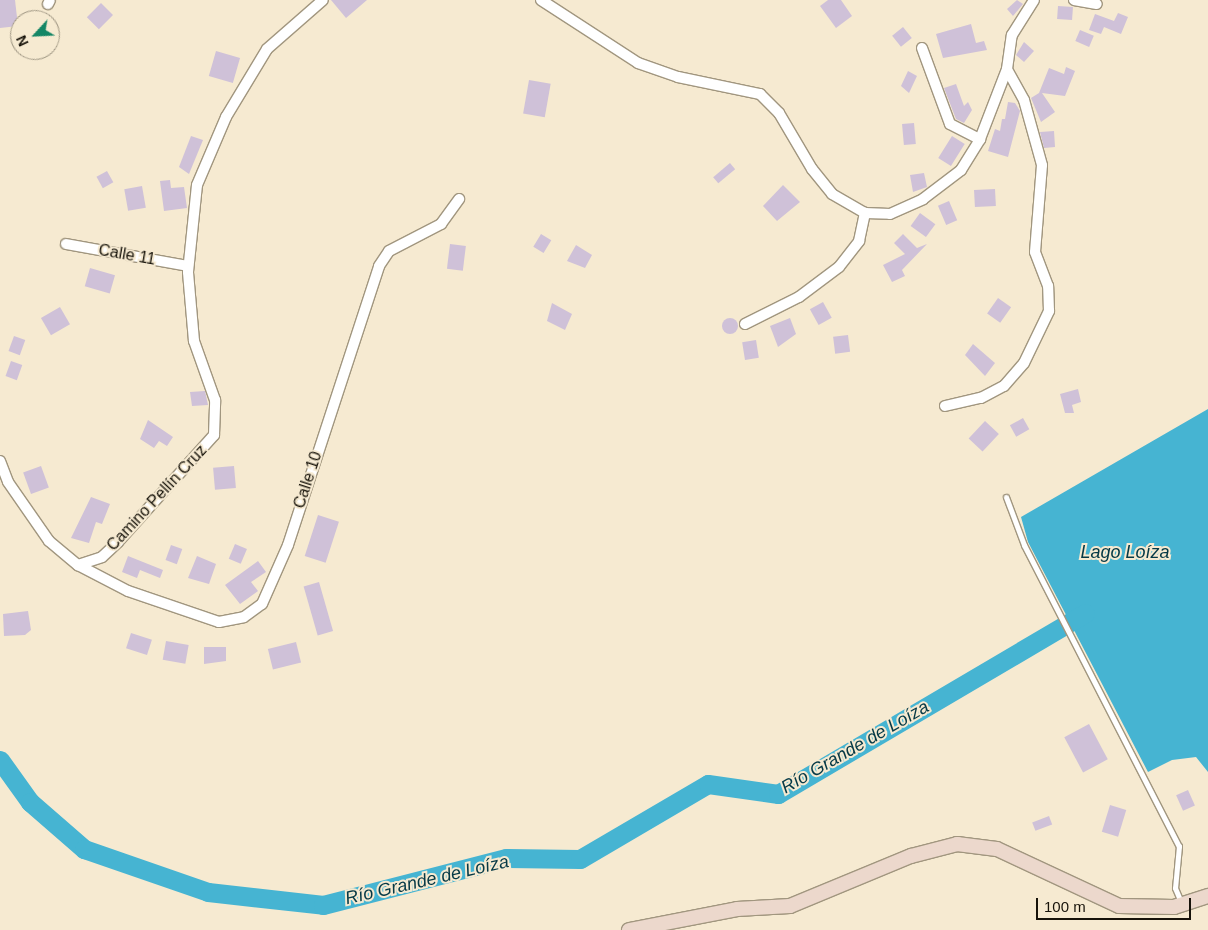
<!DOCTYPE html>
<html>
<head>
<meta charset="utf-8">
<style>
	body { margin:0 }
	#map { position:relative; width:1208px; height:930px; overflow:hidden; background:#f6ead1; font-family:Arial,sans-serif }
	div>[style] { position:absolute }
	.water>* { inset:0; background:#46b4d2 }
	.river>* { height:19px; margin:-9.5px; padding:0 9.5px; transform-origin:9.5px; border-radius:9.5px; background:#46b4d2 }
	.building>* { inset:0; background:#cfc1d8; transform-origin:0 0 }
	.round { border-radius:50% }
	.roads { filter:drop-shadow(1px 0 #a1967f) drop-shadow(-1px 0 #a1967f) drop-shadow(0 1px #a1967f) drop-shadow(0 -1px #a1967f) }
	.lane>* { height:5px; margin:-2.5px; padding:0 2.5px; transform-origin:2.5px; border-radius:2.5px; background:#fff }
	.street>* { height:10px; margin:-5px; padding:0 5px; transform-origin:5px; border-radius:5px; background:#fff }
	.secondary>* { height:14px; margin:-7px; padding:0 7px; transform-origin:7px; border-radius:7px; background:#ecd8cc }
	span { translate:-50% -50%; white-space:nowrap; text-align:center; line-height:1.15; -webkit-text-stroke:4px #f6ead1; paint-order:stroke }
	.street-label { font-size:16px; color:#17130a }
	.water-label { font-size:18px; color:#053946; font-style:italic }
	.north { position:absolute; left:10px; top:10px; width:50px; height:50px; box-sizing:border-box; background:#f6ead1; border:1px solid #9d9481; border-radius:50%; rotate:245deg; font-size:14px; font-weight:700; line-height:20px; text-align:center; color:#17130a }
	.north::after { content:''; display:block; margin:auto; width:18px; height:22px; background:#148665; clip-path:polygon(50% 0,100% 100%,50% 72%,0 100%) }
	.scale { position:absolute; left:1036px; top:898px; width:155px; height:22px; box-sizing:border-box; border:2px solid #17130a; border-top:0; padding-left:6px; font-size:15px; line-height:18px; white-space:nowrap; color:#17130a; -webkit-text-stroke:4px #f6ead1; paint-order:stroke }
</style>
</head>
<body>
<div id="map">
	<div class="water">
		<div style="clip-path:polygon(1208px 409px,1208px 772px,1196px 757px,1172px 760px,1148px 772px,1028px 542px,1021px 517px)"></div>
	</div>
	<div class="river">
		<div style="left:0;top:760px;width:52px;rotate:54.5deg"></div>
		<div style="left:30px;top:802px;width:72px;rotate:41deg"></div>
		<div style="left:84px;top:849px;width:131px;rotate:19.1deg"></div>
		<div style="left:208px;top:892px;width:116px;rotate:6.4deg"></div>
		<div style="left:323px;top:905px;width:189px;rotate:-14.4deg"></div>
		<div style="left:506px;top:858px;width:74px;rotate:0.8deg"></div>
		<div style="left:580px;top:859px;width:148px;rotate:-30.4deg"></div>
		<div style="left:708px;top:784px;width:71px;rotate:8.1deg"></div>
		<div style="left:778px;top:794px;width:356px;rotate:-30.5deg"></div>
	</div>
	<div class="building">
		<div style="clip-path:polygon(0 0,15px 0,18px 26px,0 28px)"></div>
		<div style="clip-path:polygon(331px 0,367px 0,346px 18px)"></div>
		<div style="clip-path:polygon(828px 0,841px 0,852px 16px,836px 28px,820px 6px)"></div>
		<div style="clip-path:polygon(1017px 0,1023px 4px,1013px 16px,1007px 9px)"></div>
		<div style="left:101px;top:3px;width:17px;height:20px;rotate:45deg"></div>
		<div style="left:1058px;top:6px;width:15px;height:13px;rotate:4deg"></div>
		<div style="clip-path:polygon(1118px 13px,1128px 17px,1121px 34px,1104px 27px,1101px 34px,1089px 30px,1095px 14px,1114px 21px)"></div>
		<div style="clip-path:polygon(971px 24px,976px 43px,984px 41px,987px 50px,943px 58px,936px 34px)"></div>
		<div style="left:903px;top:27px;width:14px;height:14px;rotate:51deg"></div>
		<div style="left:1080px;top:30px;width:15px;height:12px;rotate:23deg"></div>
		<div style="clip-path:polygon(1024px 42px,1034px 51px,1024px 62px,1016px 55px)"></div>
		<div style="left:216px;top:51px;width:25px;height:26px;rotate:16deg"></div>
		<div style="clip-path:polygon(1066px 67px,1075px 71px,1065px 96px,1042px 93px,1055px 112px,1041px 122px,1031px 98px,1039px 93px,1049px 68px,1064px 74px)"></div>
		<div style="clip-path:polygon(908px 71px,917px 76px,909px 93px,901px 86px)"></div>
		<div style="left:529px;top:80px;width:22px;height:34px;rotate:10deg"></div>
		<div style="clip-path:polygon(956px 84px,964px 106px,968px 102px,972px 110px,964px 123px,956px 119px,944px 88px)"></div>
		<div style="clip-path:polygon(1008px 102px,1015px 103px,1020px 111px,1008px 157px,988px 151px,995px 129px,1000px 131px,1002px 119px,1005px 119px)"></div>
		<div style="left:914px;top:123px;width:21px;height:12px;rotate:85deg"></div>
		<div style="clip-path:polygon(1054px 131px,1055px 147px,1044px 148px,1040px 132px)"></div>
		<div style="clip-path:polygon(191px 136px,203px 140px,189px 174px,179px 167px)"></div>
		<div style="left:952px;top:136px;width:15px;height:26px;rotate:32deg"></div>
		<div style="left:730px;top:163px;width:8px;height:22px;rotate:50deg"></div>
		<div style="left:107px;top:171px;width:13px;height:12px;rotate:61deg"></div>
		<div style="clip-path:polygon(924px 173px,927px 187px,913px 192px,910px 175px)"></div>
		<div style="clip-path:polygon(170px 180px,171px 188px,184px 187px,187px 208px,164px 211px,160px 181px)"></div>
		<div style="clip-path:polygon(783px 185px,800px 202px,777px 221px,763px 206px)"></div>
		<div style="left:142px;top:186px;width:22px;height:18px;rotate:80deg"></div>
		<div style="left:995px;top:189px;width:17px;height:21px;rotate:87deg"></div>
		<div style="left:949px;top:201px;width:21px;height:12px;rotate:67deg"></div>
		<div style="left:920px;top:213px;width:19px;height:16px;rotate:36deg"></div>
		<div style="left:541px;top:234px;width:12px;height:15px;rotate:31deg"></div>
		<div style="clip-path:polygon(903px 234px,917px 248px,927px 244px,902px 270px,905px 276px,892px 282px,883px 265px,905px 254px,894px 243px)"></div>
		<div style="left:450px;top:244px;width:16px;height:25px;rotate:7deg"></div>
		<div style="clip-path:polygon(576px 245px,592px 255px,585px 268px,567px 261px)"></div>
		<div style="left:90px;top:268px;width:26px;height:19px;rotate:16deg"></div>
		<div style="left:998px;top:298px;width:16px;height:19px;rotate:35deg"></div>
		<div style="left:823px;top:302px;width:18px;height:15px;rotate:61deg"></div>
		<div style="clip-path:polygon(552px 303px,572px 314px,565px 330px,547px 321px)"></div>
		<div style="left:60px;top:307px;width:20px;height:22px;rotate:60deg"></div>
		<div class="round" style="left:722px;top:318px;width:16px;height:16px"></div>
		<div style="clip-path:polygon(790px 318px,796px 334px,778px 347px,770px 326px)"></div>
		<div style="left:848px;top:335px;width:17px;height:15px;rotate:83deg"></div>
		<div style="left:14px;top:336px;width:12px;height:16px;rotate:20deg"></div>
		<div style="left:756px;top:340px;width:18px;height:14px;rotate:81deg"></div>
		<div style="clip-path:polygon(973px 344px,995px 363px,985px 376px,965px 355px)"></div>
		<div style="left:11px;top:361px;width:12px;height:16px;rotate:20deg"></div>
		<div style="clip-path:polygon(1078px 389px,1081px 402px,1072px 405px,1074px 413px,1065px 413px,1060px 394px)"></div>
		<div style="clip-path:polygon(205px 391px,208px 405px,192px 406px,190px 392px)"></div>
		<div style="left:1023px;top:418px;width:13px;height:15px;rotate:61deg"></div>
		<div style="clip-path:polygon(148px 420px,173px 437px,167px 446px,159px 441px,154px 448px,140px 439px)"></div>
		<div style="left:985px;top:421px;width:19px;height:24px;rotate:43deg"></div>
		<div style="left:41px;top:466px;width:23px;height:19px;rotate:70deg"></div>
		<div style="left:234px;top:466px;width:22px;height:21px;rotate:85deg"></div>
		<div style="clip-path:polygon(91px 497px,110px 504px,102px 524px,96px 522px,89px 543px,71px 538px)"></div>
		<div style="left:318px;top:515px;width:22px;height:43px;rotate:18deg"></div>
		<div style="left:235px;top:544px;width:13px;height:16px;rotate:23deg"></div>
		<div style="left:171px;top:545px;width:12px;height:16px;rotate:20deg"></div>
		<div style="clip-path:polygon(128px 556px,163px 570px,160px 578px,140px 570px,137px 578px,122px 572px)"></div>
		<div style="clip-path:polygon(197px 556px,216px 564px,209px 584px,188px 578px)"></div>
		<div style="clip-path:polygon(258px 561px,266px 572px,251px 582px,258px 591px,240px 604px,225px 585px)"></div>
		<div style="left:319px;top:582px;width:51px;height:16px;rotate:74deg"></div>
		<div style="clip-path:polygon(28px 611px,31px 630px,25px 635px,4px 636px,3px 614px)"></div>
		<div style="left:131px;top:633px;width:22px;height:16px;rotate:18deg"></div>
		<div style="left:166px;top:641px;width:23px;height:19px;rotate:10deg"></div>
		<div style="left:296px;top:642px;width:21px;height:29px;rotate:76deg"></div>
		<div style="clip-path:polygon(204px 647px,226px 647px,226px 661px,204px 664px)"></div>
		<div style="left:1089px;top:724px;width:40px;height:28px;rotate:62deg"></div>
		<div style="left:1188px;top:790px;width:17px;height:13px;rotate:66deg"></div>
		<div style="left:1110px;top:805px;width:17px;height:28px;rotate:17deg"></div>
		<div style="left:1049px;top:816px;width:9px;height:18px;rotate:69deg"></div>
	</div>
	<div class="roads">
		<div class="lane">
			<div style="left:1006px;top:497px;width:51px;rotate:69.4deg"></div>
			<div style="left:1024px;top:545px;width:339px;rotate:62.8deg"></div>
			<div style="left:1179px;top:846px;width:42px;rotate:95.4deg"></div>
			<div style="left:1175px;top:888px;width:15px;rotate:67deg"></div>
		</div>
		<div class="street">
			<div style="left:541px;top:0;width:116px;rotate:33deg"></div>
			<div style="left:638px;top:63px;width:42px;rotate:19.3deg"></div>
			<div style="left:678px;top:77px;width:84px;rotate:11.7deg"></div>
			<div style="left:760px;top:94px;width:27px;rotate:45deg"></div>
			<div style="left:779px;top:113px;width:65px;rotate:59.5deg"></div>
			<div style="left:812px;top:169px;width:32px;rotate:51deg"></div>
			<div style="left:832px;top:194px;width:38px;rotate:30deg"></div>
			<div style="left:865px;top:213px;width:25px;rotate:2deg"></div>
			<div style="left:890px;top:214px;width:36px;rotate:-24deg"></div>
			<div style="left:923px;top:199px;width:48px;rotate:-37.3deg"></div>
			<div style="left:961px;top:170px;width:36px;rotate:-58deg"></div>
			<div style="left:980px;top:139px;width:75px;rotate:-68.9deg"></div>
			<div style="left:1007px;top:69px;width:34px;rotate:-82deg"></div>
			<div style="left:1012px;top:35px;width:41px;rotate:-57.8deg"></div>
			<div style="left:1074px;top:0;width:23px;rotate:10deg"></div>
			<div style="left:48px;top:4px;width:4px;rotate:-63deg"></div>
			<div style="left:922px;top:48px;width:81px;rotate:69.8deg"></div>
			<div style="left:950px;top:124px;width:34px;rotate:27deg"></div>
			<div style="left:66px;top:244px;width:124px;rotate:10.2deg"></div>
			<div style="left:745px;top:324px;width:60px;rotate:-26.6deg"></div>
			<div style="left:799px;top:297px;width:50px;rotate:-36.9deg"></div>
			<div style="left:839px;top:267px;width:33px;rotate:-52deg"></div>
			<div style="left:859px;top:241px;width:29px;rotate:-78deg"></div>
			<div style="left:945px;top:406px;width:37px;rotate:-13deg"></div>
			<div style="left:981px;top:398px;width:26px;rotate:-28deg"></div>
			<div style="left:1004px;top:386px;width:30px;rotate:-49deg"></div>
			<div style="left:1024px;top:363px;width:58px;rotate:-64.3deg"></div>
			<div style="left:1049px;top:311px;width:25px;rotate:-92deg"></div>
			<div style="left:1048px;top:286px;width:36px;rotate:-111deg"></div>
			<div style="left:1035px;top:252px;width:87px;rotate:-85.4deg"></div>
			<div style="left:1042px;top:165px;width:67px;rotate:-105.5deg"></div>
			<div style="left:1024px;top:100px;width:35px;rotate:-119deg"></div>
			<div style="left:0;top:461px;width:22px;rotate:69deg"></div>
			<div style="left:8px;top:482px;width:72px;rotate:55.2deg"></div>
			<div style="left:49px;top:541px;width:38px;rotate:40deg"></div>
			<div style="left:78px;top:565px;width:25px;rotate:-18deg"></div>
			<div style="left:102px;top:557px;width:22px;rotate:-43deg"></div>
			<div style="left:118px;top:542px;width:144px;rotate:-48.1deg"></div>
			<div style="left:214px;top:435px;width:35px;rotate:-88deg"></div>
			<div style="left:215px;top:400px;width:63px;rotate:-109.6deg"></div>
			<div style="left:194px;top:341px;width:69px;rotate:-95deg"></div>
			<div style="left:188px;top:272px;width:87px;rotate:-84.1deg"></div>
			<div style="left:197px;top:185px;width:74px;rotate:-66.9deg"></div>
			<div style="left:226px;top:117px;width:79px;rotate:-58.9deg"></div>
			<div style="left:267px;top:49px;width:74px;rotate:-41.2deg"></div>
			<div style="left:78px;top:565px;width:56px;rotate:27.5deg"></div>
			<div style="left:128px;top:591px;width:96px;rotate:18.8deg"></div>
			<div style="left:219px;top:622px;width:25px;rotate:-11deg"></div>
			<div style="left:244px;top:617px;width:22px;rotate:-36deg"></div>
			<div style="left:262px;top:604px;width:64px;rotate:-66.2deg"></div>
			<div style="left:288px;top:545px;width:293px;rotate:-71.9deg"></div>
			<div style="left:379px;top:266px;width:18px;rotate:-56deg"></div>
			<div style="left:389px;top:251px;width:59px;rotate:-27.4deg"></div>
			<div style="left:441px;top:224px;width:31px;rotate:-54deg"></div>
		</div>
		<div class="secondary">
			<div style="left:629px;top:930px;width:110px;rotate:-11deg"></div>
			<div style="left:737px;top:909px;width:53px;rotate:-3.2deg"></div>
			<div style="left:790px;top:906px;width:131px;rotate:-22.5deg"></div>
			<div style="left:911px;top:856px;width:48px;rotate:-14.6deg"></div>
			<div style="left:957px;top:844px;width:40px;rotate:7.1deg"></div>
			<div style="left:997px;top:849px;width:135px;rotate:25deg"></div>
			<div style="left:1119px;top:906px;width:55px;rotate:1deg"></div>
			<div style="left:1174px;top:907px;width:36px;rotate:-18deg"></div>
		</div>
	</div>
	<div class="street-label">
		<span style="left:127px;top:255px;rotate:10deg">Calle 11</span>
		<span style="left:308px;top:480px;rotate:-72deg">Calle 10</span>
		<span style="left:157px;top:498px;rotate:-47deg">Camino Pellín Cruz</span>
	</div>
	<div class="water-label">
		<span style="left:1125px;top:552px">Lago Loíza</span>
		<span style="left:855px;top:747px;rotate:-30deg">Río Grande de Loíza</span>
		<span style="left:427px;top:880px;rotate:-13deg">Río Grande de Loíza</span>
	</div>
	<div class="north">N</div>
	<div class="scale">100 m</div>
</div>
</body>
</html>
